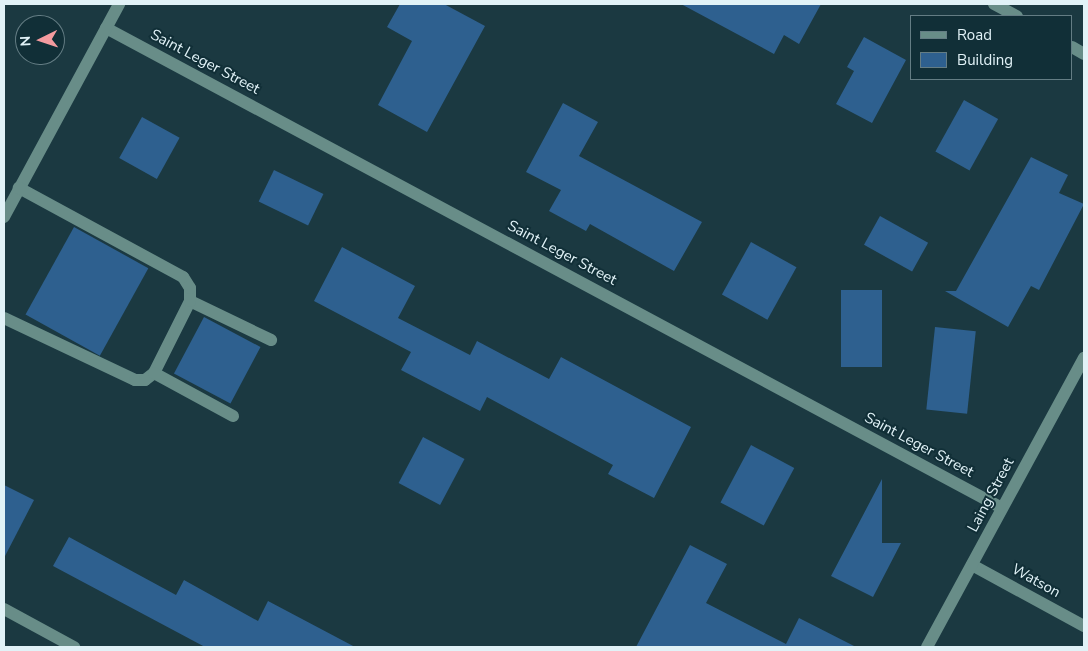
<!DOCTYPE html>
<html>
<head>
<meta charset="utf-8">
<style>
	body { margin:0 }
	#map { position:relative; width:1088px; height:651px; overflow:hidden; background:#1b3941; font-family:"Nunito Sans",sans-serif }
	div>[style] { position:absolute }
	.building>* { inset:0; background:#2e608f; transform-origin:0 0 }
	.minor>* { height:12px; margin:-6px; padding:0 6px; transform-origin:6px; border-radius:6px; background:#688d88 }
	span { translate:-50% -50%; white-space:nowrap; text-align:center; line-height:1.15; -webkit-text-stroke:4px #112f37; paint-order:stroke }
	.street-label { font-size:15px; color:#e1f2f7 }
	.frame { position:absolute; inset:0; border:5px solid #e1f2f7; pointer-events:none }
	.legend { position:absolute; left:910px; top:15px; width:162px; height:65px; box-sizing:border-box; background:#112f37; border:1px solid #647d84; margin:0; padding:6px 9px; list-style:none; font-size:15px; color:#e1f2f7 }
	.legend li { display:flex; align-items:center; gap:10px; height:25px }
	.legend b { width:25px; border:1px solid #647d84 }
	.north { position:absolute; left:15px; top:15px; width:50px; height:50px; box-sizing:border-box; background:#112f37; border:1px solid #647d84; border-radius:50%; rotate:266deg; font-size:14px; font-weight:700; line-height:20px; text-align:center; color:#e1f2f7 }
	.north::after { content:''; display:block; margin:auto; width:18px; height:22px; background:#f49b9f; clip-path:polygon(50% 0,100% 100%,50% 72%,0 100%) }
</style>
</head>
<body>
<div id="map">
	<div class="building">
		<div style="clip-path:polygon(400px 4px,444px 4px,485px 26px,427px 132px,378px 105px,412px 41px,387px 27px)"></div>
		<div style="clip-path:polygon(681px 4px,821px 4px,799px 44px,784px 35px,774px 54px)"></div>
		<div style="clip-path:polygon(864px 37px,906px 60px,872px 123px,836px 104px,854px 71px,847px 67px)"></div>
		<div style="left:964px;top:100px;width:39px;height:59px;rotate:29deg"></div>
		<div style="clip-path:polygon(563px 103px,598px 122px,579px 156px,702px 222px,674px 271px,590px 224px,586px 231px,549px 211px,561px 190px,526px 172px)"></div>
		<div style="left:142px;top:117px;width:43px;height:47px;rotate:29deg"></div>
		<div style="clip-path:polygon(1031px 157px,1068px 175px,1059px 193px,1084px 204px,1039px 290px,1031px 286px,1008px 327px,945px 291px,956px 291px)"></div>
		<div style="left:274px;top:170px;width:55px;height:35px;rotate:26deg"></div>
		<div style="left:880px;top:216px;width:55px;height:33px;rotate:29deg"></div>
		<div style="left:74px;top:227px;width:85px;height:100px;rotate:29deg"></div>
		<div style="left:751px;top:242px;width:52px;height:60px;rotate:29deg"></div>
		<div style="clip-path:polygon(342px 247px,415px 286px,398px 318px,470px 355px,477px 341px,549px 379px,561px 357px,691px 427px,654px 498px,608px 474px,613px 465px,487px 397px,480px 411px,401px 370px,411px 352px,314px 301px)"></div>
		<div style="left:841px;top:290px;width:41px;height:77px"></div>
		<div style="left:204px;top:317px;width:64px;height:64px;rotate:28deg"></div>
		<div style="left:935px;top:327px;width:41px;height:83px;rotate:6deg"></div>
		<div style="left:423px;top:437px;width:47px;height:52px;rotate:28deg"></div>
		<div style="left:751px;top:445px;width:49px;height:65px;rotate:28deg"></div>
		<div style="clip-path:polygon(882px 479px,882px 543px,901px 543px,873px 597px,831px 576px)"></div>
		<div style="clip-path:polygon(4px 485px,34px 500px,4px 558px)"></div>
		<div style="clip-path:polygon(69px 537px,176px 595px,184px 580px,258px 621px,268px 601px,355px 647px,205px 647px,53px 566px)"></div>
		<div style="clip-path:polygon(690px 545px,727px 564px,706px 603px,786px 644px,799px 618px,856px 647px,636px 647px)"></div>
	</div>
	<div class="minor">
		<div style="left:994px;top:4px;width:26px;rotate:28deg"></div>
		<div style="left:106px;top:28px;width:1016px;rotate:28.18deg"></div>
		<div style="left:1072px;top:47px;width:14px;rotate:30deg"></div>
		<div style="left:4px;top:217px;width:242px;rotate:-61.6deg"></div>
		<div style="left:190px;top:301px;width:90px;rotate:25.7deg"></div>
		<div style="left:4px;top:318px;width:145px;rotate:25.3deg"></div>
		<div style="left:135px;top:380px;width:10px"></div>
		<div style="left:145px;top:380px;width:11px;rotate:-38deg"></div>
		<div style="left:154px;top:373px;width:80px;rotate:-63.4deg"></div>
		<div style="left:190px;top:301px;width:13px;rotate:-90deg"></div>
		<div style="left:190px;top:288px;width:13px;rotate:-122deg"></div>
		<div style="left:183px;top:277px;width:187px;rotate:-151.5deg"></div>
		<div style="left:154px;top:373px;width:90px;rotate:28.6deg"></div>
		<div style="left:972px;top:565px;width:128px;rotate:28.6deg"></div>
		<div style="left:4px;top:609px;width:80px;rotate:28.5deg"></div>
		<div style="left:927px;top:647px;width:329px;rotate:-61.5deg"></div>
	</div>
	<div class="street-label">
		<span style="left:205px;top:62px;rotate:28deg">Saint Leger Street</span>
		<span style="left:562px;top:253px;rotate:28deg">Saint Leger Street</span>
		<span style="left:919px;top:445px;rotate:28deg">Saint Leger Street</span>
		<span style="left:991px;top:495px;rotate:-62deg">Laing Street</span>
		<span style="left:1036px;top:581px;rotate:29deg">Watson</span>
	</div>
	<div class="frame"></div>
	<ul class="legend">
	<li><b style="height:6px;background:#688d88"></b>Road</li>
	<li><b style="height:14px;background:#2e608f"></b>Building</li>
	</ul>
	<div class="north">N</div>
</div>
</body>
</html>
